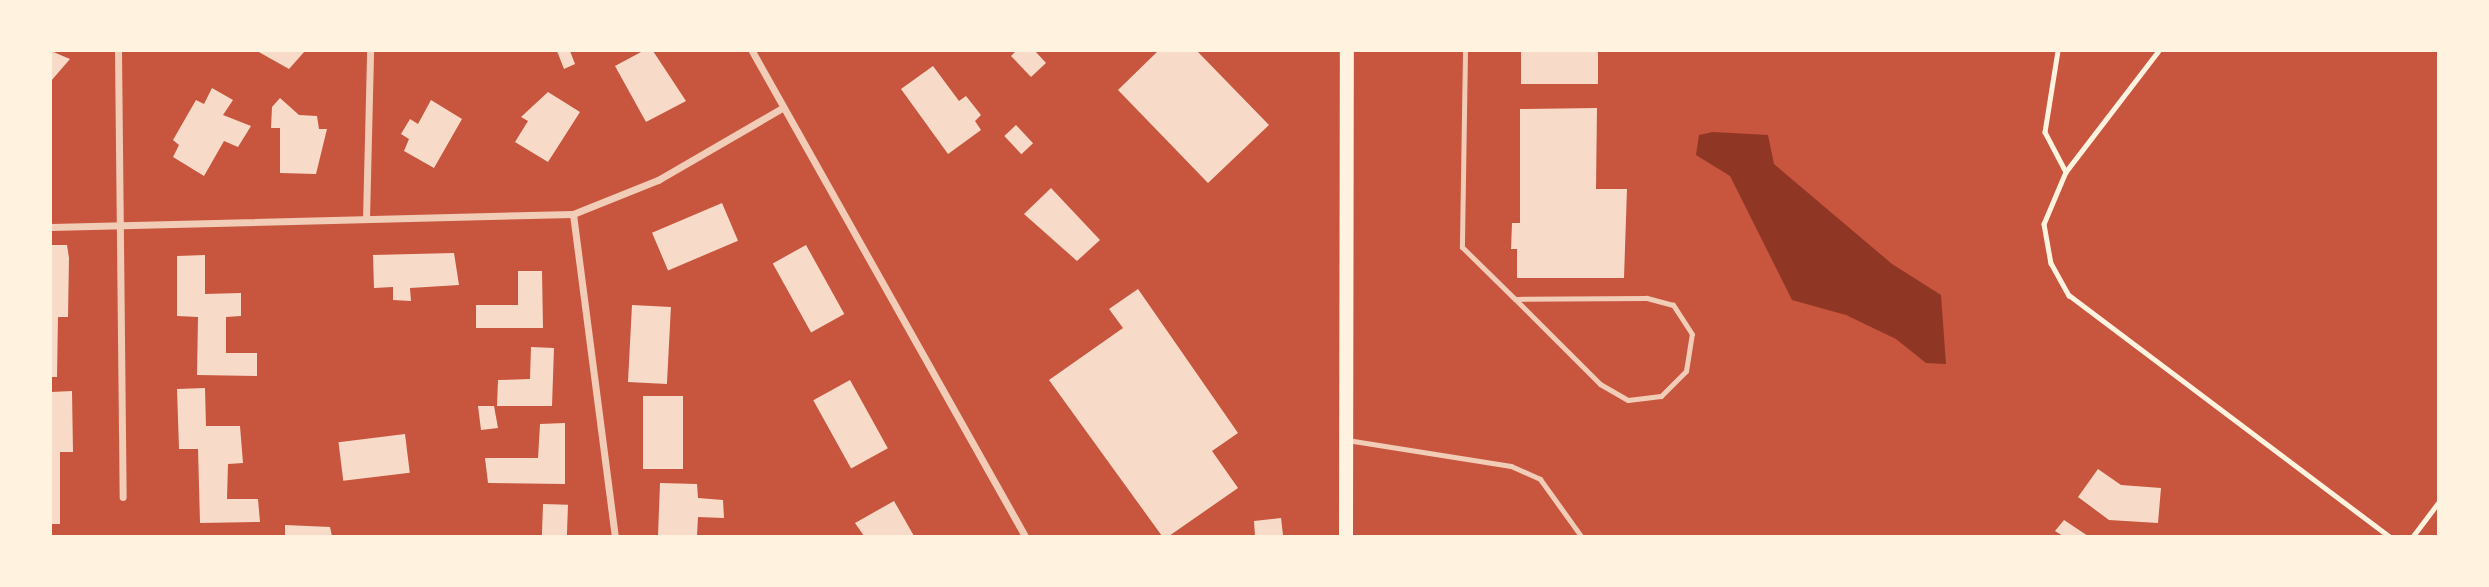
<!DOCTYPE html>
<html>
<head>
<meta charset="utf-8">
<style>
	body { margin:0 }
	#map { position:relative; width:2489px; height:587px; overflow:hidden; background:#c8553d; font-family:"Open Sans",sans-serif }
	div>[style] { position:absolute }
	.water>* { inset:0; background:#8f3625 }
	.building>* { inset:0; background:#f7dbc8; transform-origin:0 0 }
	.path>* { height:4.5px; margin:-2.25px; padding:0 2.25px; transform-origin:2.25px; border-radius:2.25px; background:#fff3e0 }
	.service>* { height:5px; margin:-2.5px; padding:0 2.5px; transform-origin:2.5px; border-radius:2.5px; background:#f1ccb7 }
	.minor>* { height:7px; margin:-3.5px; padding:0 3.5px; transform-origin:3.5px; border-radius:3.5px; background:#f1ccb7 }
	.secondary>* { height:14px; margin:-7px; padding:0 7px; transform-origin:7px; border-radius:7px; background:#fff3e0 }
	span { translate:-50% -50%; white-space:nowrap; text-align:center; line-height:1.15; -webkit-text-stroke:6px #fff3e0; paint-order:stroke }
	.frame { position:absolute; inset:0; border:52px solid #fff3e0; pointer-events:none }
</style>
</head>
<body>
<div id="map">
	<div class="water">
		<div style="clip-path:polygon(1713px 132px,1768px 135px,1774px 164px,1892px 264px,1941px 295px,1946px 364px,1926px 363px,1896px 339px,1846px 315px,1792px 300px,1730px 176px,1696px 155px,1699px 135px)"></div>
	</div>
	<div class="building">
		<div style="clip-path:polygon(51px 51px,70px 59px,51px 81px)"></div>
		<div style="clip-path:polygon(257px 51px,305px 51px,289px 69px)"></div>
		<div style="clip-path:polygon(557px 51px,570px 51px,575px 64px,564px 69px)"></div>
		<div style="clip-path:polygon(643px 51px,653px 51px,686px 101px,646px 122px,615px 66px)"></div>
		<div style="clip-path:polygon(1016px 51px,1035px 51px,1046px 63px,1031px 77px,1011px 56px)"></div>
		<div style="clip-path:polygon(1158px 51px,1197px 51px,1269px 125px,1208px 183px,1118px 90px)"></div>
		<div style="left:1521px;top:51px;width:77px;height:33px"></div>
		<div style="clip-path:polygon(933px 66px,959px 101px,966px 96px,981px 115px,975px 121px,981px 130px,948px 154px,901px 89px)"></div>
		<div style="clip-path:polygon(212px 88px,233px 100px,223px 115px,251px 126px,238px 147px,224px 141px,204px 176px,173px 157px,179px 145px,173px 140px,196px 100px,204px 104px)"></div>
		<div style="clip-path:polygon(548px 92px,580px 112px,548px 162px,515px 142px,528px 121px,521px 117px)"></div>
		<div style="clip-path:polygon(280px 98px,299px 115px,317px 116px,319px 129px,327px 129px,316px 174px,280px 173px,280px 128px,271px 128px,272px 107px)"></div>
		<div style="clip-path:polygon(431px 100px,462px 119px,434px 168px,404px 151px,409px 139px,401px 134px,410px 119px,418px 124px)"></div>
		<div style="clip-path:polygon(1597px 108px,1596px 189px,1627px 189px,1624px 278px,1517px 278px,1517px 249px,1511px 249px,1512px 223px,1520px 223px,1520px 109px)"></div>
		<div style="left:1016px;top:125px;width:25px;height:16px;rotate:47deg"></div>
		<div style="clip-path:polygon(1051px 188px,1100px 240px,1077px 261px,1024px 214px)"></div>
		<div style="left:722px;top:203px;width:41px;height:76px;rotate:67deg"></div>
		<div style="clip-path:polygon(51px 245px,67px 245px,69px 258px,68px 317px,58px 317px,57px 377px,51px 377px)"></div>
		<div style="left:806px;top:245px;width:79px;height:38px;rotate:61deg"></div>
		<div style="clip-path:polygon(454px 253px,459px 285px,410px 288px,411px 301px,393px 300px,393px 287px,374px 288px,373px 255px)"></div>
		<div style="clip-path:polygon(205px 255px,205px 294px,241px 293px,241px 316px,226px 317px,226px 353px,257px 353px,257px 376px,197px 375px,198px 317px,177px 316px,177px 256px)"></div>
		<div style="clip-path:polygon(518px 271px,542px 271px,543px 328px,476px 328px,476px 305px,518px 305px)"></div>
		<div style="clip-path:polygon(1138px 289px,1238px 433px,1212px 451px,1238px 488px,1169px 536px,1162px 536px,1049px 380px,1123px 328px,1109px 309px)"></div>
		<div style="left:632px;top:305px;width:39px;height:77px;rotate:3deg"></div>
		<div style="clip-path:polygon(531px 347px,554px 348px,552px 406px,497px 406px,498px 380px,530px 379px)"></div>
		<div style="left:850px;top:380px;width:78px;height:42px;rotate:61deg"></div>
		<div style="clip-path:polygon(205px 388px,206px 426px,240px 426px,243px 463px,228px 464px,227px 499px,258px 499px,260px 522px,200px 523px,198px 449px,179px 449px,177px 389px)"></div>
		<div style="clip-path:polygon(72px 391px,73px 452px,60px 452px,60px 524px,51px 524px,51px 392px)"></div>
		<div style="left:643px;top:396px;width:40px;height:73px"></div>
		<div style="clip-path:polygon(478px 406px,494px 406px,498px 428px,481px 430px)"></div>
		<div style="clip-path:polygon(565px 423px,565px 484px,488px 483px,485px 458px,538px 458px,540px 424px)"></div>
		<div style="left:405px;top:434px;width:39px;height:67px;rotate:83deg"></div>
		<div style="clip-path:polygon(2098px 469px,2121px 485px,2161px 488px,2158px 523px,2109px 520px,2078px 497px)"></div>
		<div style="clip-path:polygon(660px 483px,697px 484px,698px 498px,723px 500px,724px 518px,698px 517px,697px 536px,658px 536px)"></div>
		<div style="clip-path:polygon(894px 501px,914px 536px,864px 536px,855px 523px)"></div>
		<div style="left:543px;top:504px;width:25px;height:32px;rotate:2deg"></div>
		<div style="clip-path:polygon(1281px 518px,1283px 535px,1255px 536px,1254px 521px)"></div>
		<div style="clip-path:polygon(2064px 520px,2088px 536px,2063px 536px,2055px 531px)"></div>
		<div style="clip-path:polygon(285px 525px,330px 527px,332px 536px,285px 536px)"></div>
	</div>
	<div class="path">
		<div style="left:2058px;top:51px;width:82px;rotate:99.1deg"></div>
		<div style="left:2045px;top:132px;width:45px;rotate:62.3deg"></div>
		<div style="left:2159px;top:51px;width:153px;rotate:127.5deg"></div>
		<div style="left:2066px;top:172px;width:56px;rotate:112.9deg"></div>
		<div style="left:2044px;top:224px;width:40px;rotate:80deg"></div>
		<div style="left:2051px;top:263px;width:37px;rotate:61deg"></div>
		<div style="left:2069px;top:295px;width:401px;rotate:37deg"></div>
		<div style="left:2413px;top:536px;width:41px;rotate:-52.9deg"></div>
	</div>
	<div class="service">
		<div style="left:1465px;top:51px;width:196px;rotate:90.9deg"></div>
		<div style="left:1462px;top:247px;width:74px;rotate:44.5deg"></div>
		<div style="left:1515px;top:299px;width:120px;rotate:45deg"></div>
		<div style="left:1600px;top:384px;width:32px;rotate:30deg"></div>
		<div style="left:1628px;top:400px;width:33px;rotate:-7deg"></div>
		<div style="left:1661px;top:396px;width:35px;rotate:-45deg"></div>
		<div style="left:1686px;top:371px;width:37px;rotate:-81deg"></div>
		<div style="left:1692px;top:334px;width:35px;rotate:-123deg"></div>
		<div style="left:1673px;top:305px;width:28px;rotate:-165deg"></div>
		<div style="left:1646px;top:298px;width:131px;rotate:179.6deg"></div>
		<div style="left:1347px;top:440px;width:166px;rotate:9deg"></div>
		<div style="left:1511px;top:466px;width:32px;rotate:24deg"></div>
		<div style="left:1540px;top:479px;width:70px;rotate:54.3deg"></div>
	</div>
	<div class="minor">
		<div style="left:118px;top:51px;width:446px;rotate:89.4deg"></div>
		<div style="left:752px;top:51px;width:557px;rotate:60.63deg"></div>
		<div style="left:573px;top:214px;width:325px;rotate:82.6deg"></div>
		<div style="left:366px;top:219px;width:168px;rotate:-88.6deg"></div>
		<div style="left:51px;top:227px;width:522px;rotate:-1.43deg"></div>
		<div style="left:573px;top:214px;width:92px;rotate:-21.8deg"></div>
		<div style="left:658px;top:180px;width:143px;rotate:-30.1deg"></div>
	</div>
	<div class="secondary">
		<div style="left:1346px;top:536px;width:485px;rotate:-89.9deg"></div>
	</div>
	<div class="frame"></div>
</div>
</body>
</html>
